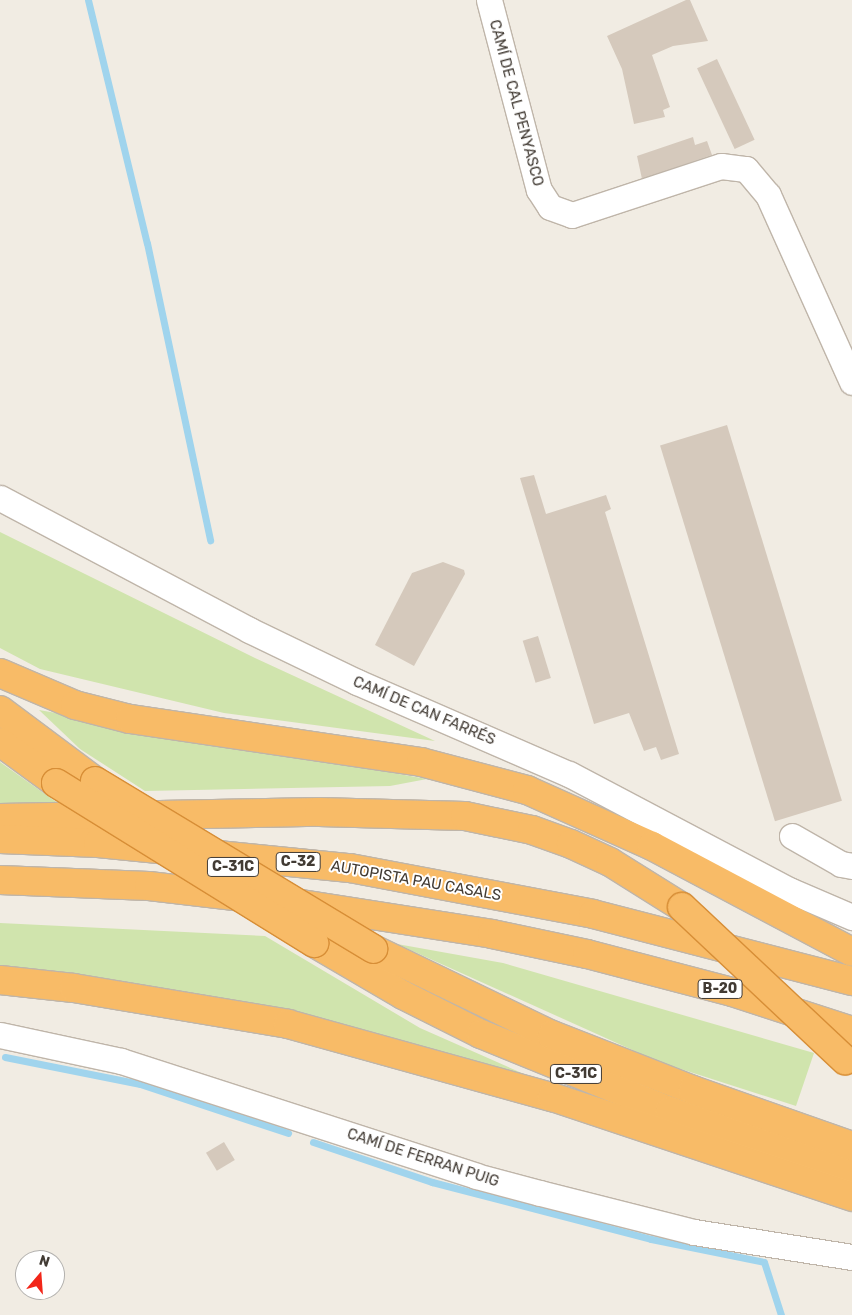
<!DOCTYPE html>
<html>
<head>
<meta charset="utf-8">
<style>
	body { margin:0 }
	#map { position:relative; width:852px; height:1315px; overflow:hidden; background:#f1ece3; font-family:Rubik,sans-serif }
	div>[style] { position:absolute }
	.green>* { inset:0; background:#d0e4ad }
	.stream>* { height:7px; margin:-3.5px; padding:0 3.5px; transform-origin:3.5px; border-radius:3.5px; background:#a0d4ed }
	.building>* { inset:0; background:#d5c9bc; transform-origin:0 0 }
	.roads { filter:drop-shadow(1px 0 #bfb5a9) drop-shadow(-1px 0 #bfb5a9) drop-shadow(0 1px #bfb5a9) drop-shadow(0 -1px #bfb5a9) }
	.minor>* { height:25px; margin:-12.5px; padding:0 12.5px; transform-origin:12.5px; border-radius:12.5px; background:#fff }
	.highway>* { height:28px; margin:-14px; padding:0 14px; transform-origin:14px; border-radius:14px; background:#f8bb67 }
	.bridges { filter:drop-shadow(1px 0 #d78e37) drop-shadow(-1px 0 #d78e37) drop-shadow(0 1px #d78e37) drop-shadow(0 -1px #d78e37) }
	.highway-bridge>* { height:28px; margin:-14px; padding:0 14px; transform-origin:14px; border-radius:14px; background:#f8bb67 }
	span { translate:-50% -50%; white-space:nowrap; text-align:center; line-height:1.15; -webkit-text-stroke:4px #fff; paint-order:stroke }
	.shield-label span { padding:1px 4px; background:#fff; border:1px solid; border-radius:4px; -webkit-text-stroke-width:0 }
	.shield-label { font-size:14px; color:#423b34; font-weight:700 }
	.street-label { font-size:15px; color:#423b34 }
	.north { position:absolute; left:15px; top:1250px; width:50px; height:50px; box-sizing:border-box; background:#fff; border:1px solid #b3b1ae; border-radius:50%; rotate:18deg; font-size:14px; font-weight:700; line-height:20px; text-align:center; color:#423b34 }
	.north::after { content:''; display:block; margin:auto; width:18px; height:22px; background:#f22619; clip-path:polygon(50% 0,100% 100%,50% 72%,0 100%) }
</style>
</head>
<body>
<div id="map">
	<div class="green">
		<div style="clip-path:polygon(0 532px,255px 658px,435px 741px,224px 713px,40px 669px,0 648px)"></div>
		<div style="clip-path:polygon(39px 710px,427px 779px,390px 786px,145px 791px,80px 749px)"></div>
		<div style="clip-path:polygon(0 762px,59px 804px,0 803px)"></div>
		<div style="clip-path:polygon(0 923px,265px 936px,420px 1028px,533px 1078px,0 968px)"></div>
		<div style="clip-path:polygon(397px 944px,503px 963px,814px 1053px,796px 1106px,659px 1062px)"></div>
	</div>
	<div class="stream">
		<div style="left:88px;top:0;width:250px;rotate:76.4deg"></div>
		<div style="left:147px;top:243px;width:304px;rotate:78deg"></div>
		<div style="left:5px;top:1057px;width:138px;rotate:11.3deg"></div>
		<div style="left:140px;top:1084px;width:156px;rotate:18.3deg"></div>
		<div style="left:313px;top:1142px;width:126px;rotate:18.6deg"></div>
		<div style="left:432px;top:1182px;width:226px;rotate:14.6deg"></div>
		<div style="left:651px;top:1239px;width:115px;rotate:11.5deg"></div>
		<div style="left:764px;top:1262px;width:56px;rotate:72.2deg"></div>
	</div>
	<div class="building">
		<div style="clip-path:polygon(686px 0,690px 0,708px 41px,673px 46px,652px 55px,670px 107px,663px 110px,665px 117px,634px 124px,622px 69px,607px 36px)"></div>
		<div style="left:717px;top:59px;width:89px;height:22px;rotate:65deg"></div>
		<div style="clip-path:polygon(693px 137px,695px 145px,707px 141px,712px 155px,642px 179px,637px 156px)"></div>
		<div style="left:727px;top:425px;width:393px;height:70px;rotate:73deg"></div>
		<div style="clip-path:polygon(534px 475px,546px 514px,606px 495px,611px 509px,605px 512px,679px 754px,661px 760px,656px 747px,644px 751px,629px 713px,594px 724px,520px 478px)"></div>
		<div style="clip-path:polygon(443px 562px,464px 570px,465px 574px,414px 666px,375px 645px,412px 573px)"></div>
		<div style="left:538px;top:636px;width:44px;height:16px;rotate:73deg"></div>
		<div style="left:224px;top:1142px;width:21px;height:21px;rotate:59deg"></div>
	</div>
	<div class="roads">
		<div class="minor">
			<div style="left:489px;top:0;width:196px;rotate:75.3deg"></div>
			<div style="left:539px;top:190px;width:20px;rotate:57deg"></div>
			<div style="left:550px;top:207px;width:23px;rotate:20deg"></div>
			<div style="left:572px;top:215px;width:157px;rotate:-18.2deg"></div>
			<div style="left:721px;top:166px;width:25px;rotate:7deg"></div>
			<div style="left:746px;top:169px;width:34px;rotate:50deg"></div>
			<div style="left:768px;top:195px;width:205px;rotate:65.8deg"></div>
			<div style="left:0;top:498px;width:282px;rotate:27.9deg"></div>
			<div style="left:249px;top:630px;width:120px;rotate:25.7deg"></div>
			<div style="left:357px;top:682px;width:231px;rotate:23.5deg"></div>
			<div style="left:569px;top:774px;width:249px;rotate:27.8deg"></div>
			<div style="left:789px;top:890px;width:69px;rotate:23.2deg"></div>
			<div style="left:792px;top:836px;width:56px;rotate:29.7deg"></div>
			<div style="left:841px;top:864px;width:11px;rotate:10deg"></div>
			<div style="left:0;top:1035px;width:124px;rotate:12.1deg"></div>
			<div style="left:121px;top:1061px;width:373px;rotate:17.9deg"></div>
			<div style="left:476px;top:1176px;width:66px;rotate:14.9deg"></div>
			<div style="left:540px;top:1193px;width:159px;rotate:14.2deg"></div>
			<div style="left:694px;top:1232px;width:160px;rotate:9deg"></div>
		</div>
		<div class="highway">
			<div style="left:0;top:673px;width:82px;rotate:23.1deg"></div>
			<div style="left:75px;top:705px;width:57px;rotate:14.3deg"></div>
			<div style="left:130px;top:719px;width:294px;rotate:8.4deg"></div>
			<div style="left:421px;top:762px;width:110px;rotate:14.8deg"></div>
			<div style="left:527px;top:790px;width:137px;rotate:24.1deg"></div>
			<div style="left:652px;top:846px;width:226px;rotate:27.9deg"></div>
			<div style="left:0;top:710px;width:119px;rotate:36.8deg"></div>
			<div style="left:0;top:742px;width:69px;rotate:36.2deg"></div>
			<div style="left:0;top:818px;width:319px;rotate:-1.1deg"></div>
			<div style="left:319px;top:812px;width:146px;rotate:1.6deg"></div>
			<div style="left:465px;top:816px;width:68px;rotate:11.8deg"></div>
			<div style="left:532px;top:830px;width:41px;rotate:19.7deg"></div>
			<div style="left:571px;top:844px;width:43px;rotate:24.8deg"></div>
			<div style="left:610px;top:862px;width:85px;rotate:32deg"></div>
			<div style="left:0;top:839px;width:98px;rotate:2.3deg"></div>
			<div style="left:98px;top:843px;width:253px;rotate:5.7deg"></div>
			<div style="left:350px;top:868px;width:247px;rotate:10.7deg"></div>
			<div style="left:593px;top:914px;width:268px;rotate:14.5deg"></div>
			<div style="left:0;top:880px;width:149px;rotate:2.3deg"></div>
			<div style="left:149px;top:886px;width:95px;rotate:6.7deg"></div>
			<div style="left:295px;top:903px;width:199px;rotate:8.9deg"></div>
			<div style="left:492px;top:934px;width:97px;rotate:11.9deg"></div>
			<div style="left:587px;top:954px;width:150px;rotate:14.7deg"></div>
			<div style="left:732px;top:992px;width:126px;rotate:18deg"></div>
			<div style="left:314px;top:943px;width:103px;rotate:30.3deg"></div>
			<div style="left:403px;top:995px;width:87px;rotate:26.6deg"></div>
			<div style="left:481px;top:1034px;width:204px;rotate:22.2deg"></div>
			<div style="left:670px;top:1111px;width:193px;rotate:19.1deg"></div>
			<div style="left:373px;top:949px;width:199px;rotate:25.7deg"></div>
			<div style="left:552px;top:1035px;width:151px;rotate:21.3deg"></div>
			<div style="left:693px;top:1090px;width:169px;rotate:19.4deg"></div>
			<div style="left:0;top:980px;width:74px;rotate:6.2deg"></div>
			<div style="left:74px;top:988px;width:217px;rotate:9.5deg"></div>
			<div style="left:288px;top:1024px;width:274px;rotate:15.5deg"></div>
			<div style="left:552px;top:1097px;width:316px;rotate:18.4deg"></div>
		</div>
	</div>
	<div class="bridges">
		<div class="highway-bridge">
			<div style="left:95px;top:781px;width:325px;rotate:31.1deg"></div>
			<div style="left:56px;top:783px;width:304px;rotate:31.8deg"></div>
			<div style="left:682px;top:907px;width:224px;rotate:43.2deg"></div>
		</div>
	</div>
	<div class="shield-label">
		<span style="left:298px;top:862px">C-32</span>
		<span style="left:233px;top:867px">C-31C</span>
		<span style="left:720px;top:989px">B-20</span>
		<span style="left:576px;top:1074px">C-31C</span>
	</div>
	<div class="street-label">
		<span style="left:516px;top:103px;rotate:75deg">CAMÍ DE CAL PENYASCO</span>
		<span style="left:424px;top:711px;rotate:23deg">CAMÍ DE CAN FARRÉS</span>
		<span style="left:416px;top:881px;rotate:10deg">AUTOPISTA PAU CASALS</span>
		<span style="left:423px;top:1158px;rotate:18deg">CAMÍ DE FERRAN PUIG</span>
	</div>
	<div class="north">N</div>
</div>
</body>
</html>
